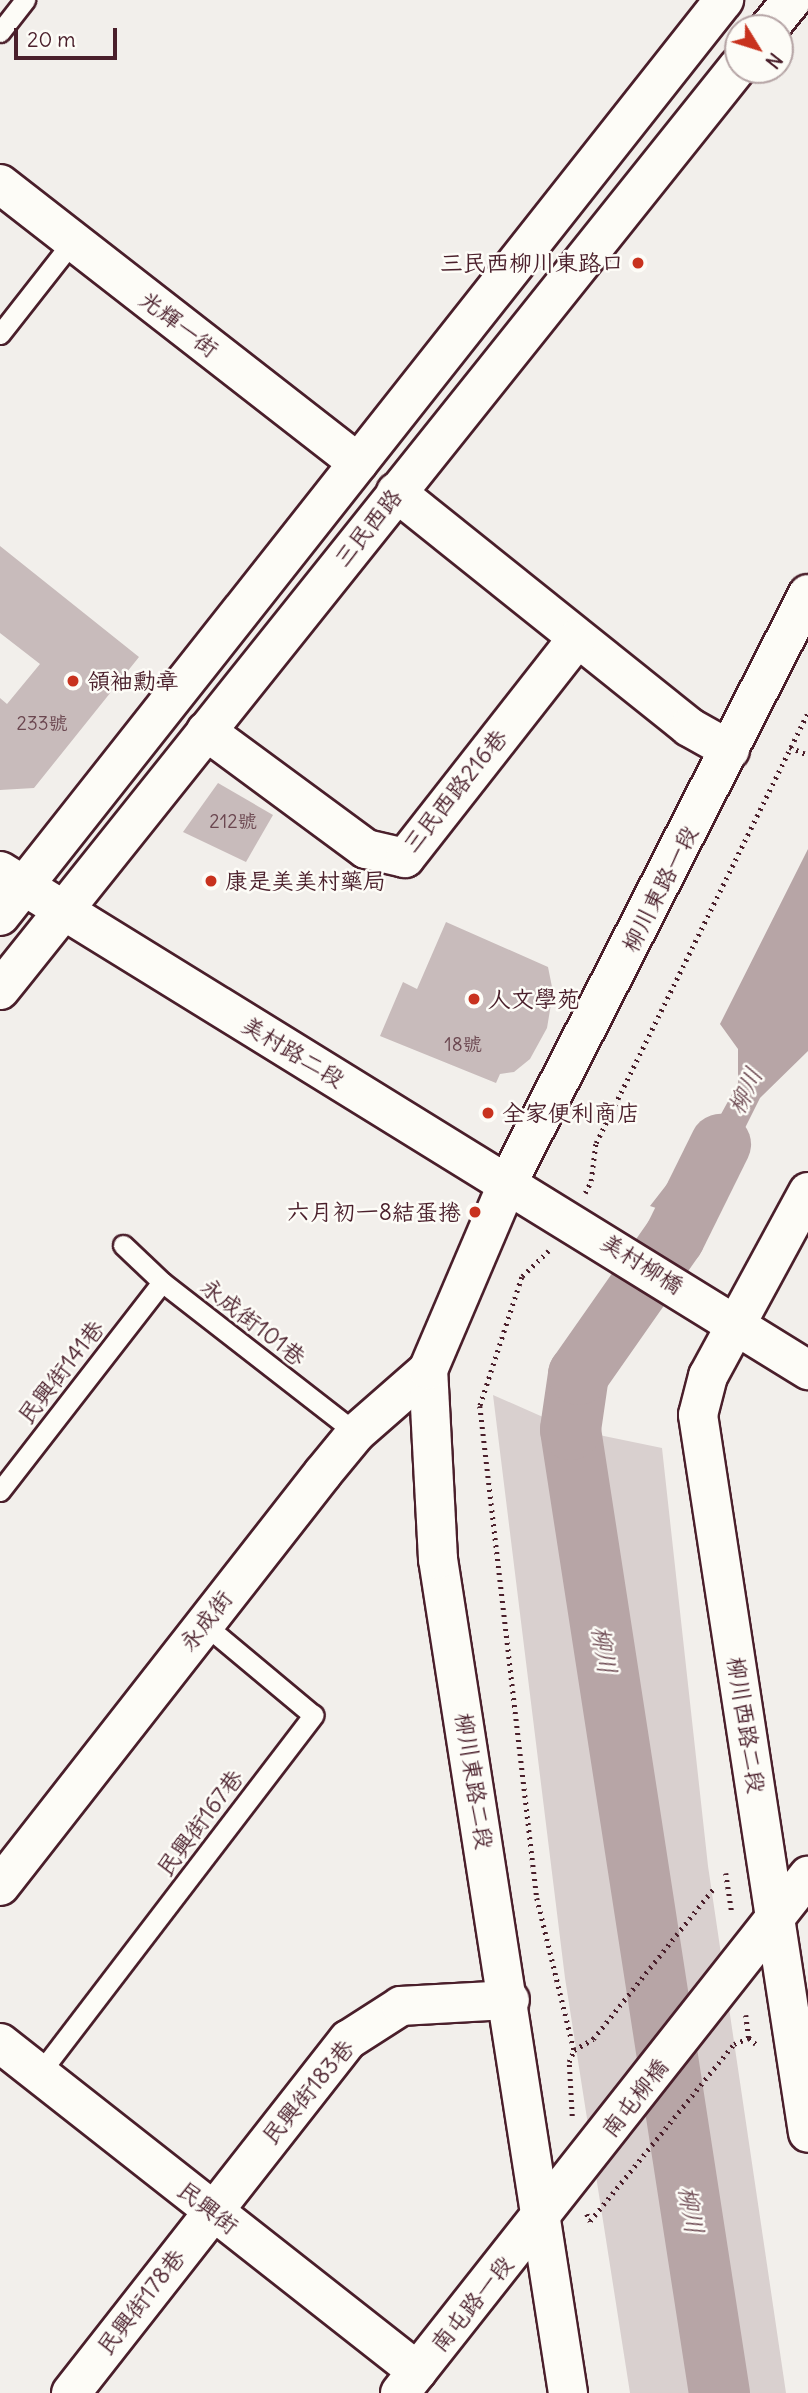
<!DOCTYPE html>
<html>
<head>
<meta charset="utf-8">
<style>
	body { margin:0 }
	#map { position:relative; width:808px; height:2393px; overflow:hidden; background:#f2efeb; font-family:Delius,"LXGW WenKai TC",sans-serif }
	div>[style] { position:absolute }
	.green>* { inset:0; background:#d9d0cf }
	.water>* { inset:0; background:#b7a5a6 }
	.river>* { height:61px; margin:-30.5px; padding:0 30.5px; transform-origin:30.5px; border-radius:30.5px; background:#b7a5a6 }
	.building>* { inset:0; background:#c8bbbb }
	.path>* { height:4.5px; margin-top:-2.25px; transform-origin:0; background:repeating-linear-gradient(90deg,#4a1f2b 0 2px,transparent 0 7px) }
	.roads { filter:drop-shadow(2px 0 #4a1f2b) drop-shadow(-2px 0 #4a1f2b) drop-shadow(0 2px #4a1f2b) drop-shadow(0 -2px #4a1f2b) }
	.lane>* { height:19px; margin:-9.5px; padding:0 9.5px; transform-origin:9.5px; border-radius:9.5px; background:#fdfcf7 }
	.street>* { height:38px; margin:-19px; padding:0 19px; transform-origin:19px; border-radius:19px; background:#fdfcf7 }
	.secondary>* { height:38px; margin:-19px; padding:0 19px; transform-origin:19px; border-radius:19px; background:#fdfcf7 }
	.dots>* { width:19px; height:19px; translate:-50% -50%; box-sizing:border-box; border:4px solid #fdfcf7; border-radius:50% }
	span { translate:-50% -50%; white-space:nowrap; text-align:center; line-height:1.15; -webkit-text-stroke:5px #fdfcf7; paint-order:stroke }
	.number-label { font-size:19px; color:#6a464f }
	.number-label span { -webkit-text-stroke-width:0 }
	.poi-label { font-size:23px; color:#4a1f2b }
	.right { translate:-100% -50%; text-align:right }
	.left { translate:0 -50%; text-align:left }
	.street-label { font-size:23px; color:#4a1f2b }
	.water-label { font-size:24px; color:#704e56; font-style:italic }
	.north { position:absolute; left:724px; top:14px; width:70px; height:70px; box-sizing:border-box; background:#fdfcf7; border:2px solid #b5a4a5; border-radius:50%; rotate:128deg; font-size:19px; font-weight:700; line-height:28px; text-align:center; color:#4a1f2b }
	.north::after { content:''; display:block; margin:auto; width:24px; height:32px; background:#c8321e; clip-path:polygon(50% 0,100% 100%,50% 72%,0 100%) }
	.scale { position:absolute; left:14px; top:28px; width:103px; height:32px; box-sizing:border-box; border:4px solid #4a1f2b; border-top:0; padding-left:9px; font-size:21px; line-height:24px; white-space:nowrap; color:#4a1f2b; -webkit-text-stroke:5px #fdfcf7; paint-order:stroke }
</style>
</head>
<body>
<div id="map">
	<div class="green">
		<div style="clip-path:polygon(493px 1395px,570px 1429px,662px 1448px,708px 1866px,786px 2393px,630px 2393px,565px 1978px)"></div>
	</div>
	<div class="water">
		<div style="clip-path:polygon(808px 849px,808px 1051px,760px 1098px,698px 1222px,650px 1206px,720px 1116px,738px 1083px,738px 1049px,720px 1024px)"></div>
	</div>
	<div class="river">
		<div style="left:719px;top:2393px;width:975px;rotate:-98.79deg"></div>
		<div style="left:570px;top:1429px;width:56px;rotate:-81.7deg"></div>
		<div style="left:578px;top:1374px;width:167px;rotate:-55deg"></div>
		<div style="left:674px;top:1237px;width:104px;rotate:-63.7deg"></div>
	</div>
	<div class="building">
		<div style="clip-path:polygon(0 546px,139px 657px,34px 788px,0 790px,0 698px,7px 704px,40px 664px,0 633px)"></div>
		<div style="clip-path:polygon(218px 783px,273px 815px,246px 862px,183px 832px)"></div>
		<div style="clip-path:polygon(446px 922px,548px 967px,553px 992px,547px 1028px,530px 1059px,514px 1072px,500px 1074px,496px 1083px,380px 1036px,403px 982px,417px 989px)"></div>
	</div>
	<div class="path">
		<div style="left:790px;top:747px;width:20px;rotate:24deg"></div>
		<div style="left:585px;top:1193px;width:13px;rotate:-63deg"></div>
		<div style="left:591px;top:1181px;width:38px;rotate:-83deg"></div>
		<div style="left:596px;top:1143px;width:479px;rotate:-63.8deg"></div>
		<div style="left:549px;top:1251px;width:37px;rotate:136deg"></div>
		<div style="left:522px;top:1277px;width:136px;rotate:108deg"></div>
		<div style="left:480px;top:1406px;width:495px;rotate:83.4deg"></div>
		<div style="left:537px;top:1898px;width:156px;rotate:76.3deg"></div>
		<div style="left:726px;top:1873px;width:40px;rotate:81.5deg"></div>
		<div style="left:746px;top:2015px;width:23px;rotate:83deg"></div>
		<div style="left:572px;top:2116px;width:54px;rotate:-93.2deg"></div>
		<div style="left:569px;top:2062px;width:13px;rotate:-67deg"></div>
		<div style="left:574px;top:2050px;width:22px;rotate:-30deg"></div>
		<div style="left:593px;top:2039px;width:193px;rotate:-51.3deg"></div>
		<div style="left:587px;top:2214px;width:8px;rotate:67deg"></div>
		<div style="left:590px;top:2221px;width:228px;rotate:-50.9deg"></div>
		<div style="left:734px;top:2044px;width:16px;rotate:-22deg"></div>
		<div style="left:749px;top:2038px;width:9px;rotate:41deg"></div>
	</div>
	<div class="roads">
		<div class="lane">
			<div style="left:0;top:32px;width:41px;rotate:-52deg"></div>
			<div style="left:0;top:334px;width:118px;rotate:-51.9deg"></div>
			<div style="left:123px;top:1245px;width:54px;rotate:43.5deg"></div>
			<div style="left:162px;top:1282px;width:246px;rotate:37.9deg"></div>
			<div style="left:0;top:1491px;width:264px;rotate:-52.2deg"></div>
			<div style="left:39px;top:2074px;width:452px;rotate:-52.6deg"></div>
			<div style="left:313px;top:1715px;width:142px;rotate:-140.1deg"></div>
		</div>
		<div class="street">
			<div style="left:0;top:184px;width:454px;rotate:37.9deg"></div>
			<div style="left:396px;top:492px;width:376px;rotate:38.7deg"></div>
			<div style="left:689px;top:727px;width:47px;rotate:29.3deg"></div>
			<div style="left:206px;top:731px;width:199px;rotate:36.4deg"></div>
			<div style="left:366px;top:849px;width:40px;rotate:13deg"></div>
			<div style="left:405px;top:858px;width:278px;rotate:-51.9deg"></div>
			<div style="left:808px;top:1192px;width:209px;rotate:118.5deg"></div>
			<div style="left:708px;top:1376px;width:40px;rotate:104.4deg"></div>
			<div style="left:698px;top:1415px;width:726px;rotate:81.29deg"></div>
			<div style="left:0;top:1886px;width:524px;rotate:-51.97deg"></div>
			<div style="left:323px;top:1473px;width:52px;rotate:-50.5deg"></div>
			<div style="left:356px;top:1433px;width:96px;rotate:-41.2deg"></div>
			<div style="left:0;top:2043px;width:531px;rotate:38.19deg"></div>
			<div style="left:71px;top:2393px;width:449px;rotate:-51.9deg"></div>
			<div style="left:348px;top:2040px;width:63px;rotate:-32.7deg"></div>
			<div style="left:401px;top:2006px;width:109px;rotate:-3.2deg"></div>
			<div style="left:568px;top:2393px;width:844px;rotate:-98.86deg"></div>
			<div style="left:438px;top:1559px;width:189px;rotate:-93deg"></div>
			<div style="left:428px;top:1370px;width:204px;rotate:-66.9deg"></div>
			<div style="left:508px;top:1182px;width:660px;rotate:-62.97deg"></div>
		</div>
		<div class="secondary">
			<div style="left:769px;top:28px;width:36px;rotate:-51deg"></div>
			<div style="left:0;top:871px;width:950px;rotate:31.7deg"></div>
			<div style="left:0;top:916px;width:1168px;rotate:-51.68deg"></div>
			<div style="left:0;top:990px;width:1182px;rotate:-51.36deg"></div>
			<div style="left:400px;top:2393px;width:659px;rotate:-51.72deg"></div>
		</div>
	</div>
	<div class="dots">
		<div style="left:638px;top:263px;background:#c8321e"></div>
		<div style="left:73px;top:681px;background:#c8321e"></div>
		<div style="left:211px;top:881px;background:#c8321e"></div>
		<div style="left:474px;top:999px;background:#c8321e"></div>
		<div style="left:488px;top:1113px;background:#c8321e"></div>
		<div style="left:475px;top:1212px;background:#c8321e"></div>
	</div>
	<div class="number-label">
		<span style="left:42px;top:724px">233號</span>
		<span style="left:233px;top:822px">212號</span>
		<span style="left:463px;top:1045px">18號</span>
	</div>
	<div class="poi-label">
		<span class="right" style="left:624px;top:263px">三民西柳川東路口</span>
		<span class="left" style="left:87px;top:681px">領袖勳章</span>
		<span class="left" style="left:225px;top:881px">康是美美村藥局</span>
		<span class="left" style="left:488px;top:999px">人文學苑</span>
		<span class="left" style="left:502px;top:1113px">全家便利商店</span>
		<span class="right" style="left:461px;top:1212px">六月初一8結蛋捲</span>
	</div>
	<div class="street-label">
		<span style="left:179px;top:324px;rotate:38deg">光輝一街</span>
		<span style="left:368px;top:528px;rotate:-51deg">三民西路</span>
		<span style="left:455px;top:791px;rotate:-51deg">三民西路216巷</span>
		<span style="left:660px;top:889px;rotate:-63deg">柳川東路一段</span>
		<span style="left:293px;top:1052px;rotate:31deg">美村路二段</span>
		<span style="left:642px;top:1264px;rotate:32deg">美村柳橋</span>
		<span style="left:253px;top:1322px;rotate:38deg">永成街101巷</span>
		<span style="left:61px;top:1372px;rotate:-52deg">民興街141巷</span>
		<span style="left:206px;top:1621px;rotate:-52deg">永成街</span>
		<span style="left:746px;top:1725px;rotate:81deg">柳川西路二段</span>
		<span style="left:474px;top:1781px;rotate:81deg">柳川東路二段</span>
		<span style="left:200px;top:1823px;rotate:-53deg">民興街167巷</span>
		<span style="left:308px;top:2092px;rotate:-50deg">民興街183巷</span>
		<span style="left:635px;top:2098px;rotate:-52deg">南屯柳橋</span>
		<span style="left:208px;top:2208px;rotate:38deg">民興街</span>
		<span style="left:141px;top:2302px;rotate:-52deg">民興街178巷</span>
		<span style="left:472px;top:2304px;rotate:-51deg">南屯路一段</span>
	</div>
	<div class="water-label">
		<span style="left:745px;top:1091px;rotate:-64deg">柳川</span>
		<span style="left:604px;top:1650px;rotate:81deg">柳川</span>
		<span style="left:691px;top:2210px;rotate:81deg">柳川</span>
	</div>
	<div class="north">N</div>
	<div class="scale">20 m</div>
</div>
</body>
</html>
